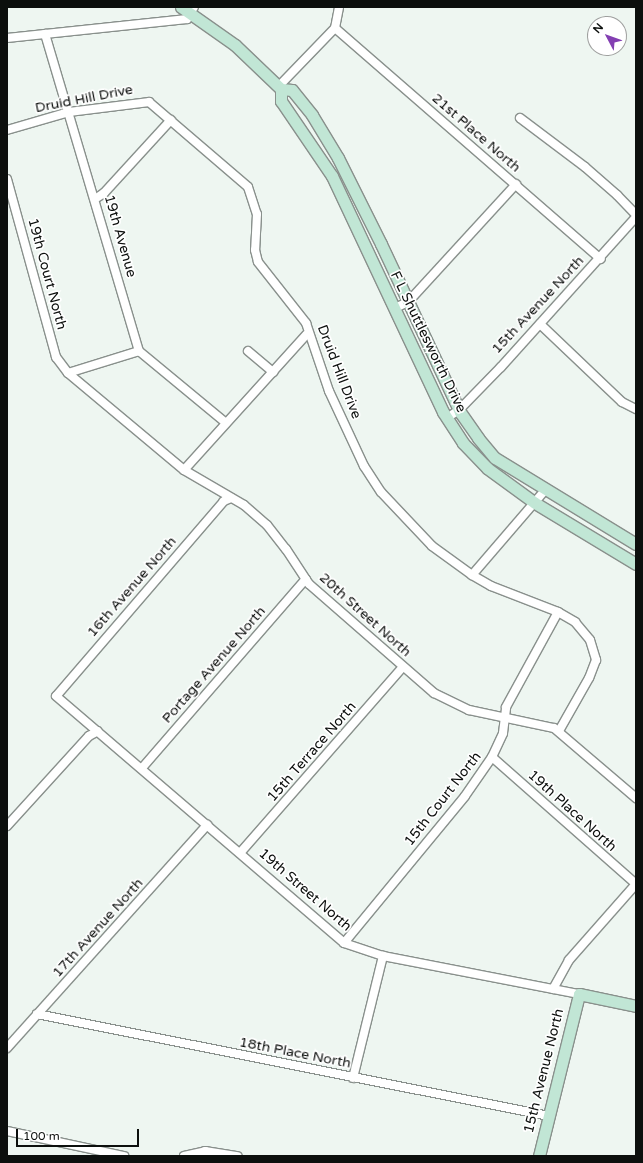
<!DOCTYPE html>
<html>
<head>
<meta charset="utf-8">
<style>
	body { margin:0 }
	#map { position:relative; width:643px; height:1163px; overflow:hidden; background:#eef6f1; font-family:"Varela Round",sans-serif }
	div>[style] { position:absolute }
	.roads { filter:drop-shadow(1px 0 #89908c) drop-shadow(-1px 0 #89908c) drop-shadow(0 1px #89908c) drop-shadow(0 -1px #89908c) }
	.street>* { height:8px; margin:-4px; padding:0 4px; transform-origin:4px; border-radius:4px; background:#fff }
	.secondary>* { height:11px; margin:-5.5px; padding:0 5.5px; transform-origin:5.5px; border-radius:5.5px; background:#c1e6d5 }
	span { translate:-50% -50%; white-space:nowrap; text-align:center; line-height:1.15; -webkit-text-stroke:3.5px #fff; paint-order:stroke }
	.street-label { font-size:14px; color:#0c0f0d }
	.frame { position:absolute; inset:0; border:8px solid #0c0f0d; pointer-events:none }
	.north { position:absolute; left:587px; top:16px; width:40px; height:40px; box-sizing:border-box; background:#fff; border:1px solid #9e9f9e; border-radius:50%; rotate:311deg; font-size:11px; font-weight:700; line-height:16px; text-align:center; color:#0c0f0d }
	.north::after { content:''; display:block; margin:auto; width:14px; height:18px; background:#833fb2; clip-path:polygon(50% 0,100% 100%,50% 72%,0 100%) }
	.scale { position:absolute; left:16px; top:1129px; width:123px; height:18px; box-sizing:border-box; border:2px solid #0c0f0d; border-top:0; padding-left:5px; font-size:12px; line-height:14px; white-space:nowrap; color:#0c0f0d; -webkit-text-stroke:3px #fff; paint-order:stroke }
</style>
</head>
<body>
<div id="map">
	<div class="roads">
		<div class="street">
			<div style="left:335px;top:28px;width:352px;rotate:41deg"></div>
			<div style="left:45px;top:34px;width:331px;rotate:73.5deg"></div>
			<div style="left:7px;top:38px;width:181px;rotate:-6deg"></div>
			<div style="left:187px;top:19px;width:14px;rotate:-60deg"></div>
			<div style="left:278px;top:87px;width:82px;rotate:-46deg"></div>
			<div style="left:335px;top:28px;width:21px;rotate:-79deg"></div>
			<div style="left:520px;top:118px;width:81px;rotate:37deg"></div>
			<div style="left:585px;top:167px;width:43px;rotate:41.2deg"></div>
			<div style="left:617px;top:195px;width:28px;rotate:46deg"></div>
			<div style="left:7px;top:130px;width:65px;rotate:-16.2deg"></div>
			<div style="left:69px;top:112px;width:81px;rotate:-7.1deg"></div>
			<div style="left:149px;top:102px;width:130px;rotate:40.6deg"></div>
			<div style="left:248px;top:187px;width:28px;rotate:72deg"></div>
			<div style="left:257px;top:214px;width:36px;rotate:93deg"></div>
			<div style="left:255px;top:250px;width:12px;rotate:76deg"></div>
			<div style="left:258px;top:262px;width:78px;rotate:51.8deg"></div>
			<div style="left:306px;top:323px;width:72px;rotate:71.3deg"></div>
			<div style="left:329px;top:391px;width:83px;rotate:65deg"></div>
			<div style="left:364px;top:466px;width:31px;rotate:57deg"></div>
			<div style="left:381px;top:492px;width:74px;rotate:46.6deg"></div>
			<div style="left:432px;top:546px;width:49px;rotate:35.9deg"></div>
			<div style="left:472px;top:575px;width:22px;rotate:30deg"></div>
			<div style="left:491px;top:586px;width:72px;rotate:21.2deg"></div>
			<div style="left:558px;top:612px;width:20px;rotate:30deg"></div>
			<div style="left:575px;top:622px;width:23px;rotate:50deg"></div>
			<div style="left:590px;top:640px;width:21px;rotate:73deg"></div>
			<div style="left:596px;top:660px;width:19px;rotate:111deg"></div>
			<div style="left:589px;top:678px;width:61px;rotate:119.5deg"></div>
			<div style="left:7px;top:179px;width:185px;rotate:74.6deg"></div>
			<div style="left:56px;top:357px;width:20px;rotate:53deg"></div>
			<div style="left:68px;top:373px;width:151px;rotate:39.9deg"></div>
			<div style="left:184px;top:470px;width:69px;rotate:30.3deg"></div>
			<div style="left:244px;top:505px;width:30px;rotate:41deg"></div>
			<div style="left:267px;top:525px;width:31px;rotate:52deg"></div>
			<div style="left:286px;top:549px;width:42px;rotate:56.7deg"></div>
			<div style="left:309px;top:584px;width:166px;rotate:41.1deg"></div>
			<div style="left:434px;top:693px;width:39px;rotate:26deg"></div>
			<div style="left:469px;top:710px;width:87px;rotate:12deg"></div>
			<div style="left:554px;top:728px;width:108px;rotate:40.5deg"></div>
			<div style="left:95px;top:199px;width:11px;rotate:-34deg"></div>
			<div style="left:104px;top:193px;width:99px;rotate:-47.5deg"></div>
			<div style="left:395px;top:308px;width:14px;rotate:-25deg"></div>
			<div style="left:408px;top:302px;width:160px;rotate:-47.5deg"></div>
			<div style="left:540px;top:324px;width:113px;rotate:43.6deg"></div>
			<div style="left:622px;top:402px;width:16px;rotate:27deg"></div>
			<div style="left:248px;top:351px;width:33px;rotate:40deg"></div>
			<div style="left:68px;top:373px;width:74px;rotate:-17.2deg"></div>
			<div style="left:139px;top:351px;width:113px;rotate:39.6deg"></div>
			<div style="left:447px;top:418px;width:14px;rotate:-34deg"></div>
			<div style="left:459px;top:410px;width:60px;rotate:-45.7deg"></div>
			<div style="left:501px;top:367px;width:202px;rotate:-48deg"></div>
			<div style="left:184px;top:470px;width:183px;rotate:-47.9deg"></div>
			<div style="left:231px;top:498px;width:8px;rotate:157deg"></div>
			<div style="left:224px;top:501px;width:257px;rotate:130.7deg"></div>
			<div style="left:56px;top:696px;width:379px;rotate:40.6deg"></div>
			<div style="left:344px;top:943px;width:41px;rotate:18.4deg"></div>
			<div style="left:383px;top:956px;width:200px;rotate:11deg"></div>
			<div style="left:472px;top:575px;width:112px;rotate:-49.3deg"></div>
			<div style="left:492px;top:757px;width:192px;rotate:41.4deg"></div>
			<div style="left:142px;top:768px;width:250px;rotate:-49.1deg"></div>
			<div style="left:7px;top:826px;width:122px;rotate:-47.7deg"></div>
			<div style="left:89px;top:736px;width:10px;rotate:-29deg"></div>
			<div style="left:240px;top:853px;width:247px;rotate:-48.8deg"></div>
			<div style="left:344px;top:943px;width:190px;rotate:-50.5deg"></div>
			<div style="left:465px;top:796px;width:47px;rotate:-55.3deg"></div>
			<div style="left:492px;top:757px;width:26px;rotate:-65deg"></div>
			<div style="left:503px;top:733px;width:26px;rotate:-83deg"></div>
			<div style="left:506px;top:707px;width:108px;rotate:-61.3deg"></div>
			<div style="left:553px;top:989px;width:33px;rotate:-61deg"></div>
			<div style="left:569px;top:960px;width:101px;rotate:-48.6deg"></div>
			<div style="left:37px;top:1014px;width:522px;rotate:11.27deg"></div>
			<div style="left:7px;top:1048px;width:300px;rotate:-48.1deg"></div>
			<div style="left:353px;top:1078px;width:126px;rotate:-76.2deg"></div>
			<div style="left:7px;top:1131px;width:120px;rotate:12.1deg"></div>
			<div style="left:184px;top:1156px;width:22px;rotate:-13deg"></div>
			<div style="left:205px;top:1151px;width:33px;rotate:9deg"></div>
		</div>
		<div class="secondary">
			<div style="left:181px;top:7px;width:66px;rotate:35.1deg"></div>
			<div style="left:235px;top:45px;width:64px;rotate:43.7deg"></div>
			<div style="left:281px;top:89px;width:11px;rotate:5deg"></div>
			<div style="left:292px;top:90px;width:32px;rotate:51deg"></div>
			<div style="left:312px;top:115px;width:50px;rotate:58.8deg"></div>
			<div style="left:338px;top:158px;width:96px;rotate:63.4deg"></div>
			<div style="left:381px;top:244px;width:186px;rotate:64.8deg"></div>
			<div style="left:460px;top:412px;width:32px;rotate:55deg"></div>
			<div style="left:478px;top:438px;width:26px;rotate:50deg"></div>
			<div style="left:495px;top:458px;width:165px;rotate:31.4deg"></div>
			<div style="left:281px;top:89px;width:12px;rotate:90deg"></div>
			<div style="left:281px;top:101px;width:91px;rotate:55.8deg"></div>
			<div style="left:332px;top:176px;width:261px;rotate:64.8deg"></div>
			<div style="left:443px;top:412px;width:37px;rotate:57deg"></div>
			<div style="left:463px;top:443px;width:35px;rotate:46deg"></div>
			<div style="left:487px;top:468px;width:59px;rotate:36.1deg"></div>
			<div style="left:535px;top:503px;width:118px;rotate:31.1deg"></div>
			<div style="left:539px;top:1156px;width:167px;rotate:-76.1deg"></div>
			<div style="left:579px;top:994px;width:58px;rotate:11.9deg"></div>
		</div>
	</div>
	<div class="street-label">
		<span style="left:84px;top:99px;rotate:-11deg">Druid Hill Drive</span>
		<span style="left:476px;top:133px;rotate:41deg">21st Place North</span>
		<span style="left:120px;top:236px;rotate:74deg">19th Avenue</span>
		<span style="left:47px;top:274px;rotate:75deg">19th Court North</span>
		<span style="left:538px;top:305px;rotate:-47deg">15th Avenue North</span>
		<span style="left:428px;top:342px;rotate:64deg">F L Shuttlesworth Drive</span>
		<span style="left:339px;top:372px;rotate:69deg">Druid Hill Drive</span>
		<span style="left:132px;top:587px;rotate:-49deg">16th Avenue North</span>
		<span style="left:365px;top:615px;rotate:42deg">20th Street North</span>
		<span style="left:214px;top:665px;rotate:-49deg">Portage Avenue North</span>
		<span style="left:312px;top:752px;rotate:-49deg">15th Terrace North</span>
		<span style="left:443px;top:799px;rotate:-52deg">15th Court North</span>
		<span style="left:572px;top:811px;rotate:42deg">19th Place North</span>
		<span style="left:305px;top:890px;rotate:41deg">19th Street North</span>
		<span style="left:98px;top:928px;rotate:-48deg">17th Avenue North</span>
		<span style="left:295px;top:1053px;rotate:11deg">18th Place North</span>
		<span style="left:544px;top:1071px;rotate:-76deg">15th Avenue North</span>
	</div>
	<div class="frame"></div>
	<div class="north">N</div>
	<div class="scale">100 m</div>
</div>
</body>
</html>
